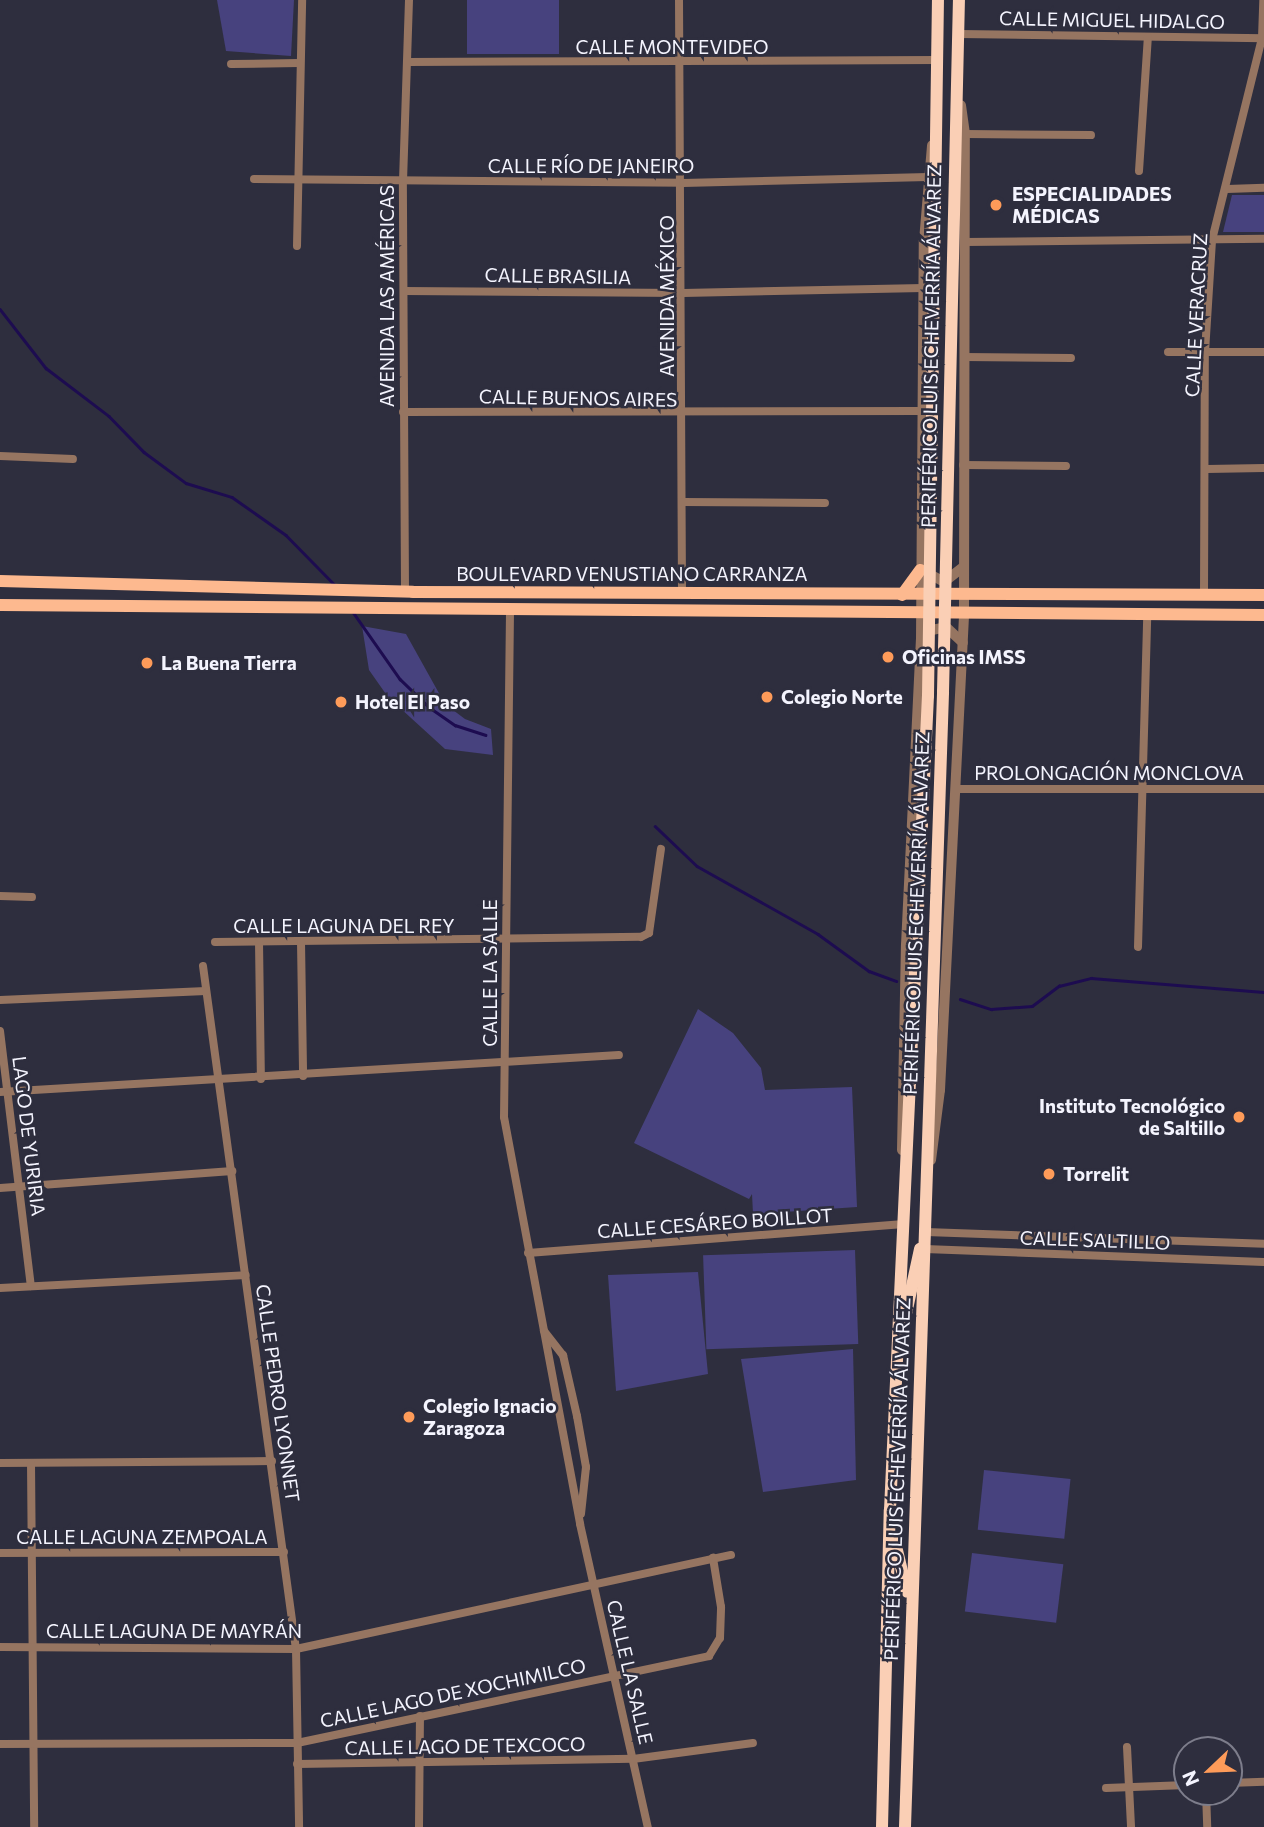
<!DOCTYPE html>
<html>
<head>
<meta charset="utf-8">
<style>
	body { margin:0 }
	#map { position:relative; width:1264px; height:1827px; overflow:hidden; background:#2e2e3e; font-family:Commissioner,sans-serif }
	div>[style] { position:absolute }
	.green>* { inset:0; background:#47427e; transform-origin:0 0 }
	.stream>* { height:2.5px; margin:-1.25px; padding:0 1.25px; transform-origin:1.25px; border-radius:1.25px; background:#1d0c50 }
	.minor>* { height:8px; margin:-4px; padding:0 4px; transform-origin:4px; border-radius:4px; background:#967561 }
	.tertiary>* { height:10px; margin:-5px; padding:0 5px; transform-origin:5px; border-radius:5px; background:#967561 }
	.primary>* { height:12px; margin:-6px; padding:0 6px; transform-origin:6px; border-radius:6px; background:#fdb98f }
	.trunk>* { height:12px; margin:-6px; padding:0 6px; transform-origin:6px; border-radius:6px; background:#facfb5 }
	.dots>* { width:19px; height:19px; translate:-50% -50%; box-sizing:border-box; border:4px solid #2e2e3e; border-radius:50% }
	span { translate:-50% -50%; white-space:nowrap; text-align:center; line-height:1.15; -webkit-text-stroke:5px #2e2e3e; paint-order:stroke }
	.street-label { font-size:19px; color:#f4f4fe }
	.poi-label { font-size:19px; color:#f4f4fe; font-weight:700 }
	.left { translate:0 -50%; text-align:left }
	.right { translate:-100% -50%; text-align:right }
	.north { position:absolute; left:1173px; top:1736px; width:70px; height:70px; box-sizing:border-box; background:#2e2e3e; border:2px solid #7d7d8b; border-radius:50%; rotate:247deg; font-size:19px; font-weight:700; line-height:28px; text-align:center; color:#f4f4fe }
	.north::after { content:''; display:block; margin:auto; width:24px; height:32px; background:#fe9b59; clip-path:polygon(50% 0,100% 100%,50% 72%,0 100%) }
</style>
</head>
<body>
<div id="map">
	<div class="green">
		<div style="clip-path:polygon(217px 0,294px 0,291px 56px,226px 51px)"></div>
		<div style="left:467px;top:0;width:92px;height:54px"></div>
		<div style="clip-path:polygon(1232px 195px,1264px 195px,1264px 232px,1223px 232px)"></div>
		<div style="clip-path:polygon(362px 626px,406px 634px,445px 704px,465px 719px,491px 729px,493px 755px,445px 749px,388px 697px,369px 670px)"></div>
		<div style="clip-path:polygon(698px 1009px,733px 1033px,761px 1068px,765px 1090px,852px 1087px,857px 1207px,753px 1214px,752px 1194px,749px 1199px,634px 1143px)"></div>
		<div style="left:855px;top:1250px;width:94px;height:152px;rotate:88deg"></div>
		<div style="clip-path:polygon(698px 1272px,708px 1374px,616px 1391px,608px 1275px)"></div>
		<div style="clip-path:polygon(853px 1349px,856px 1480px,763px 1492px,741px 1359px)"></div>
		<div style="left:984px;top:1470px;width:87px;height:60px;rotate:6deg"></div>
		<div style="left:972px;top:1553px;width:92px;height:59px;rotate:7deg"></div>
	</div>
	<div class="stream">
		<div style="left:0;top:309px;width:75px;rotate:52.1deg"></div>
		<div style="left:46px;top:368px;width:79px;rotate:37.3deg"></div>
		<div style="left:109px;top:416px;width:50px;rotate:45.8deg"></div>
		<div style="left:144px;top:452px;width:52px;rotate:36.4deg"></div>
		<div style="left:186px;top:483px;width:48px;rotate:16.9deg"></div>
		<div style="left:232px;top:497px;width:66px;rotate:35.1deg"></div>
		<div style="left:286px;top:535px;width:71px;rotate:45.6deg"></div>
		<div style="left:353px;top:612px;width:82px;rotate:55deg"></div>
		<div style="left:400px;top:679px;width:40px;rotate:44deg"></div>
		<div style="left:429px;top:707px;width:32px;rotate:35deg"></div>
		<div style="left:455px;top:725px;width:32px;rotate:18deg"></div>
		<div style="left:655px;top:826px;width:58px;rotate:43.6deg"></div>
		<div style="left:697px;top:866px;width:139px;rotate:29.3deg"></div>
		<div style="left:818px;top:934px;width:63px;rotate:36deg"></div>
		<div style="left:869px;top:971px;width:29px;rotate:20deg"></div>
		<div style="left:960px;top:999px;width:33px;rotate:18deg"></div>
		<div style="left:991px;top:1009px;width:41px;rotate:-4.2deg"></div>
		<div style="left:1032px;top:1006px;width:34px;rotate:-37deg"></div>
		<div style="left:1059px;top:986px;width:33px;rotate:-14deg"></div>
		<div style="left:1091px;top:978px;width:174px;rotate:4.6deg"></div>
	</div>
	<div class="minor">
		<div style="left:679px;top:0;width:592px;rotate:89.71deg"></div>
		<div style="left:959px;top:34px;width:305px;rotate:0.8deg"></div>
		<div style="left:408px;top:62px;width:529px;rotate:-0.22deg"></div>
		<div style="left:231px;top:64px;width:68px;rotate:-0.8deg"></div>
		<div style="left:965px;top:134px;width:126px;rotate:0.5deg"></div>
		<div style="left:1139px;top:171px;width:134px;rotate:-86.2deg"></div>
		<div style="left:254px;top:179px;width:429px;rotate:0.5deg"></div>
		<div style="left:683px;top:183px;width:245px;rotate:-1.4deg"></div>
		<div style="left:1227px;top:189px;width:37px;rotate:-2deg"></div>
		<div style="left:965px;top:242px;width:299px;rotate:-0.6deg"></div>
		<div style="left:297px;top:246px;width:246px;rotate:-88.8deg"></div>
		<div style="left:404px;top:291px;width:279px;rotate:0.4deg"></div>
		<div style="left:683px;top:293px;width:240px;rotate:-1.2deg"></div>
		<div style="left:1168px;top:352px;width:96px"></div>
		<div style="left:964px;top:357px;width:107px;rotate:0.5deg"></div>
		<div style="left:403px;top:412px;width:518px;rotate:-0.11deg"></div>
		<div style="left:0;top:456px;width:73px;rotate:2.4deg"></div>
		<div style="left:963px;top:465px;width:103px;rotate:0.6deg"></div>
		<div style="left:1207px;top:469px;width:57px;rotate:-1deg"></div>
		<div style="left:683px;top:502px;width:142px;rotate:0.4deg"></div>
		<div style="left:405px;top:591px;width:410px;rotate:-90.3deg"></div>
		<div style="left:403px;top:181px;width:181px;rotate:-88.1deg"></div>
		<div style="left:1204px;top:595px;width:243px;rotate:-89.8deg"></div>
		<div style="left:1205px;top:352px;width:112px;rotate:-86.4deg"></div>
		<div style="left:1212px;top:240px;width:208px;rotate:-76.1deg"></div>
		<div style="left:1262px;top:38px;width:38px;rotate:-88deg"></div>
		<div style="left:510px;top:612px;width:505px;rotate:90.68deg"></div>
		<div style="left:504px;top:1117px;width:414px;rotate:79.4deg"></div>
		<div style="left:580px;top:1524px;width:311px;rotate:77.4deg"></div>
		<div style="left:955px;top:789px;width:309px"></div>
		<div style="left:0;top:896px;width:32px;rotate:2deg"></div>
		<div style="left:215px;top:942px;width:426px;rotate:-0.7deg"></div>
		<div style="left:641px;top:937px;width:9px;rotate:-27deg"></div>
		<div style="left:649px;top:933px;width:85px;rotate:-81.9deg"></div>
		<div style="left:259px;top:942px;width:137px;rotate:89.2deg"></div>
		<div style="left:301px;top:942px;width:134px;rotate:89.1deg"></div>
		<div style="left:1138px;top:947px;width:331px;rotate:-88.4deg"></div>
		<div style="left:203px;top:966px;width:689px;rotate:82.25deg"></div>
		<div style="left:296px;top:1649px;width:178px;rotate:89deg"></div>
		<div style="left:0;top:1000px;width:206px;rotate:-2.5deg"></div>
		<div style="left:0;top:1031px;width:257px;rotate:83.1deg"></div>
		<div style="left:0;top:1092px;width:620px;rotate:-3.42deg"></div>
		<div style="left:0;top:1188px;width:233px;rotate:-4.2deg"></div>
		<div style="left:926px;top:1232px;width:338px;rotate:2deg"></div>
		<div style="left:925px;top:1249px;width:339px;rotate:2.2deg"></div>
		<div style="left:528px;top:1253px;width:377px;rotate:-4.4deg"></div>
		<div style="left:0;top:1288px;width:246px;rotate:-3deg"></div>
		<div style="left:544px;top:1331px;width:31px;rotate:52deg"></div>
		<div style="left:563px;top:1355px;width:63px;rotate:77.1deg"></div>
		<div style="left:577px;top:1416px;width:52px;rotate:80deg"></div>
		<div style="left:586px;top:1467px;width:47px;rotate:96.1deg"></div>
		<div style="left:0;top:1463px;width:272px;rotate:-0.4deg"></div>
		<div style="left:31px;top:1463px;width:364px;rotate:89.5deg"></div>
		<div style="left:0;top:1553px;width:284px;rotate:-0.2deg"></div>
		<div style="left:0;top:1647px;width:296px;rotate:0.4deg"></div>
		<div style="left:296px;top:1649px;width:445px;rotate:-12.2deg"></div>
		<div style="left:0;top:1744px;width:297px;rotate:-0.2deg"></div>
		<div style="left:297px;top:1743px;width:421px;rotate:-11.9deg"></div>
		<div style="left:709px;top:1656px;width:21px;rotate:-59deg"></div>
		<div style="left:720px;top:1638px;width:31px;rotate:-88deg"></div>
		<div style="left:721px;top:1607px;width:50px;rotate:-99.3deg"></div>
		<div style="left:1127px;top:1747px;width:80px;rotate:87.1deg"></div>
		<div style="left:297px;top:1764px;width:336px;rotate:-0.9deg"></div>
		<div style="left:633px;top:1759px;width:121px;rotate:-7.6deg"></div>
		<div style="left:1229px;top:1783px;width:35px;rotate:-2deg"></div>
		<div style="left:1106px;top:1788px;width:81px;rotate:-2.1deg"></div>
		<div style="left:1206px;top:1792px;width:35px;rotate:88deg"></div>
		<div style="left:419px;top:1827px;width:111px;rotate:-89.5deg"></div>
	</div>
	<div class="tertiary">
		<div style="left:926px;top:572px;width:21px;rotate:29deg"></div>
		<div style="left:944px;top:582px;width:24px;rotate:-38deg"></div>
		<div style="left:925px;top:636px;width:9px;rotate:-41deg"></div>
		<div style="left:932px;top:630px;width:14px;rotate:-12deg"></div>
		<div style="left:946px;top:627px;width:23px;rotate:43deg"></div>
		<div style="left:902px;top:1150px;width:205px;rotate:-88.9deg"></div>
		<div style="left:906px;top:945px;width:307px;rotate:-87.2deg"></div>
		<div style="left:921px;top:638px;width:397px;rotate:-89.6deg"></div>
		<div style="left:924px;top:241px;width:96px;rotate:-85.2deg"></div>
		<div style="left:931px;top:1160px;width:71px;rotate:-82.7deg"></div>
		<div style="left:940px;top:1090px;width:478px;rotate:-87.1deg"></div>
		<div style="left:964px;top:613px;width:479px;rotate:-89.9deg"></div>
		<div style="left:965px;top:134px;width:29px;rotate:-98deg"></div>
	</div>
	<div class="primary">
		<div style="left:0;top:581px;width:413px;rotate:1.5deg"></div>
		<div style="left:413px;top:592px;width:851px;rotate:0.2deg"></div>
		<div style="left:902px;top:595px;width:31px;rotate:-54deg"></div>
		<div style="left:0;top:605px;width:1264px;rotate:0.45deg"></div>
	</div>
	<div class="trunk">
		<div style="left:904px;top:1323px;width:76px;rotate:-77.8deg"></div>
		<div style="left:895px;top:1542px;width:51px;rotate:76.5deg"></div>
		<div style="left:882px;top:1827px;width:317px;rotate:-88.6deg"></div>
		<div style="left:890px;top:1510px;width:815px;rotate:-87.33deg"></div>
		<div style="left:928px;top:696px;width:696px;rotate:-89.18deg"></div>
		<div style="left:905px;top:1827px;width:1136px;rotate:-88.08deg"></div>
		<div style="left:943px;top:692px;width:692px;rotate:-88.68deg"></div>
	</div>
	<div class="dots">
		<div style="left:996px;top:205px;background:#fe9b59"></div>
		<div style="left:888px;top:657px;background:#fe9b59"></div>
		<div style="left:147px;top:663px;background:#fe9b59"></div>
		<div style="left:767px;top:697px;background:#fe9b59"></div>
		<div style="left:341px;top:702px;background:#fe9b59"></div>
		<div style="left:1239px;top:1117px;background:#fe9b59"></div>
		<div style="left:1049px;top:1174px;background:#fe9b59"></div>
		<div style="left:409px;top:1417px;background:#fe9b59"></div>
	</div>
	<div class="street-label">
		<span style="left:1112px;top:20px;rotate:1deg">CALLE MIGUEL HIDALGO</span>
		<span style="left:672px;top:47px">CALLE MONTEVIDEO</span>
		<span style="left:591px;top:166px">CALLE RÍO DE JANEIRO</span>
		<span style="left:558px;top:276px;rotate:1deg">CALLE BRASILIA</span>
		<span style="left:387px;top:296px;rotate:-90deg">AVENIDA LAS AMÉRICAS</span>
		<span style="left:667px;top:296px;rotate:-90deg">AVENIDA MÉXICO</span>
		<span style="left:1196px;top:315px;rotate:-87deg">CALLE VERACRUZ</span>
		<span style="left:931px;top:346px;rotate:-89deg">PERIFÉRICO LUIS ECHEVERRÍA ÁLVAREZ</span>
		<span style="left:578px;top:398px;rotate:1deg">CALLE BUENOS AIRES</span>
		<span style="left:632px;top:574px">BOULEVARD VENUSTIANO CARRANZA</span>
		<span style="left:1109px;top:773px">PROLONGACIÓN MONCLOVA</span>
		<span style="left:916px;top:913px;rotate:-88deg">PERIFÉRICO LUIS ECHEVERRÍA ÁLVAREZ</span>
		<span style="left:344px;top:926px">CALLE LAGUNA DEL REY</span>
		<span style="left:490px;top:973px;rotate:-90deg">CALLE LA SALLE</span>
		<span style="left:29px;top:1136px;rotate:83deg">LAGO DE YURIRIA</span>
		<span style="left:715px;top:1223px;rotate:-4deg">CALLE CESÁREO BOILLOT</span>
		<span style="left:1095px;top:1240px;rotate:2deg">CALLE SALTILLO</span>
		<span style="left:278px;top:1393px;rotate:82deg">CALLE PEDRO LYONNET</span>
		<span style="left:897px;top:1479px;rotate:-88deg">PERIFÉRICO LUIS ECHEVERRÍA ÁLVAREZ</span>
		<span style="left:142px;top:1537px">CALLE LAGUNA ZEMPOALA</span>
		<span style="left:174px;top:1631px">CALLE LAGUNA DE MAYRÁN</span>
		<span style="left:630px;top:1672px;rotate:77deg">CALLE LA SALLE</span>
		<span style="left:453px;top:1693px;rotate:-12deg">CALLE LAGO DE XOCHIMILCO</span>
		<span style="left:465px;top:1746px;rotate:-1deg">CALLE LAGO DE TEXCOCO</span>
	</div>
	<div class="poi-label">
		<span class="left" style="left:1012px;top:205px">ESPECIALIDADES<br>MÉDICAS</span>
		<span class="left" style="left:902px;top:657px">Oficinas IMSS</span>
		<span class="left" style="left:161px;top:663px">La Buena Tierra</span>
		<span class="left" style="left:781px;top:697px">Colegio Norte</span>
		<span class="left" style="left:355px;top:702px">Hotel El Paso</span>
		<span class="right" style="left:1225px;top:1117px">Instituto Tecnológico<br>de Saltillo</span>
		<span class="left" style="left:1063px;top:1174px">Torrelit</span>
		<span class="left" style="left:423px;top:1417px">Colegio Ignacio<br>Zaragoza</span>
	</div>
	<div class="north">N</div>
</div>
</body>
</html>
